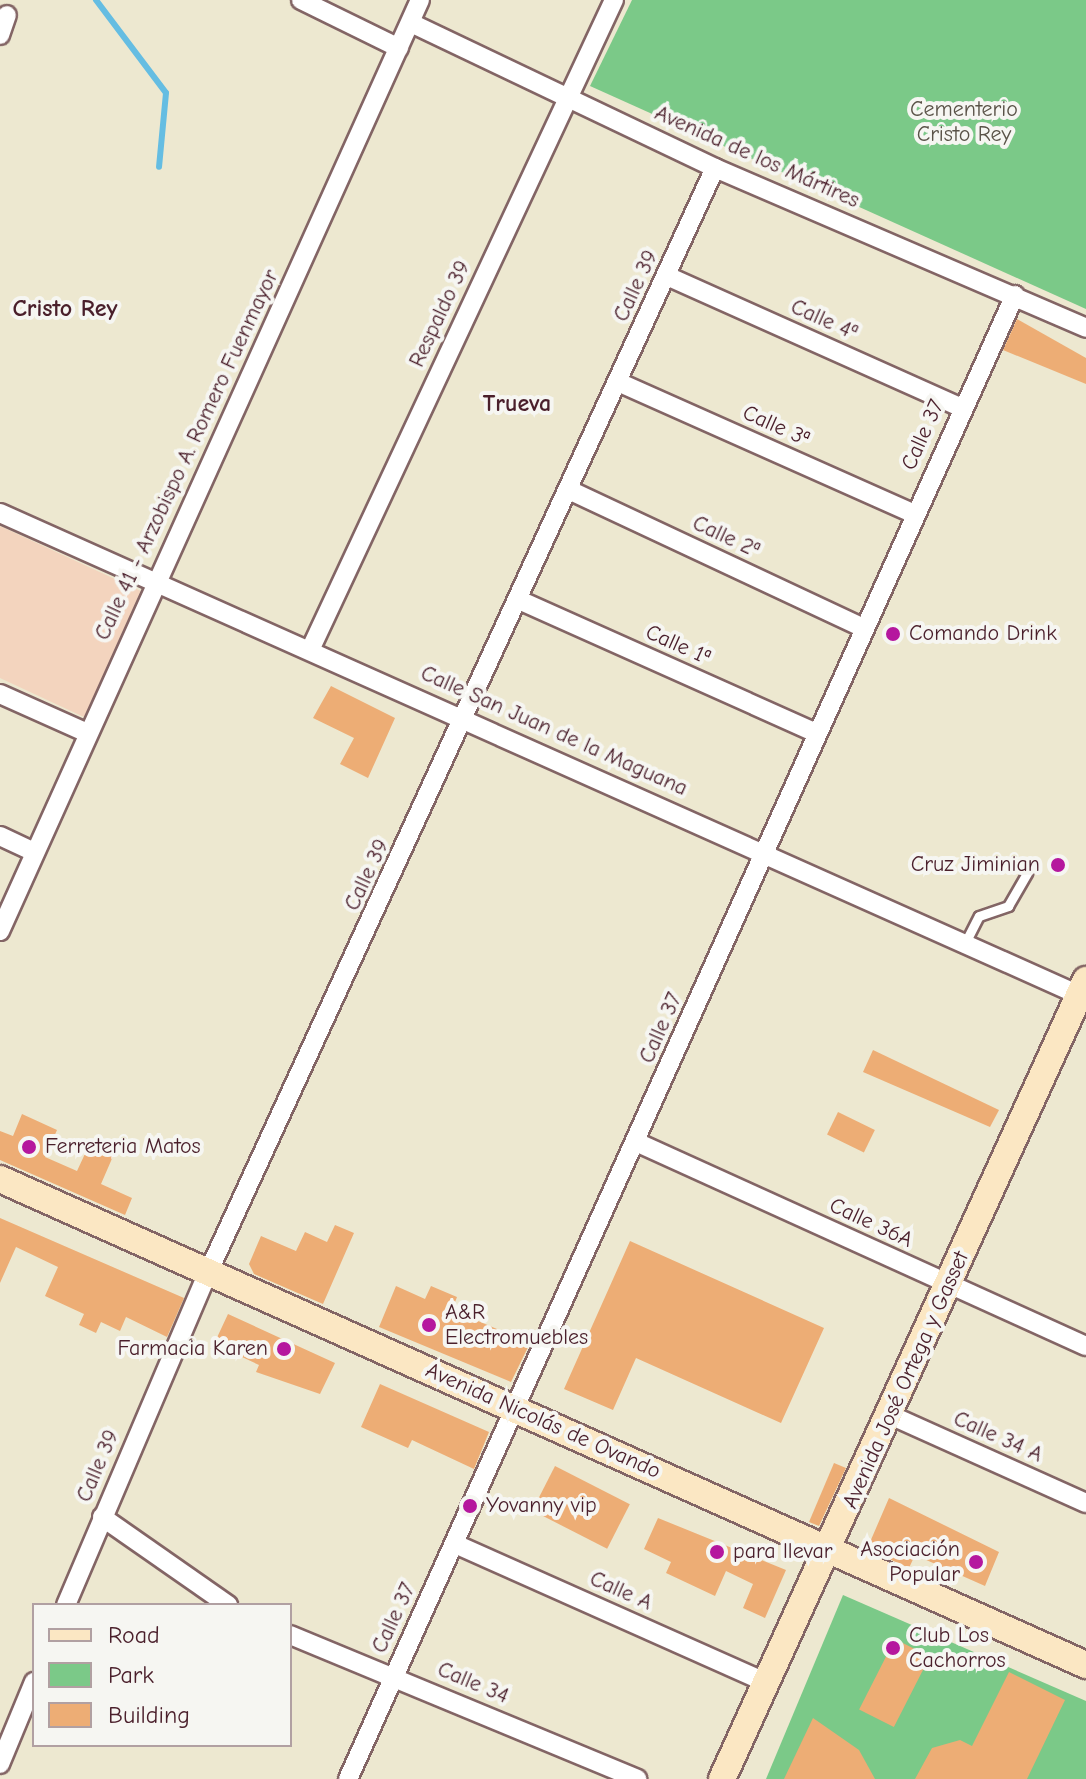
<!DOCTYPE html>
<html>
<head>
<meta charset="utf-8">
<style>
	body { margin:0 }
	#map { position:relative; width:1086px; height:1779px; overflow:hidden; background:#ede8d0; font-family:"Comic Neue",sans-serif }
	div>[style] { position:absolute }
	.built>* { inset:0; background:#f3d4be }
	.green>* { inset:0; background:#7bc988 }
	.stream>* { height:6px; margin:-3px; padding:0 3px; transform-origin:3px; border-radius:3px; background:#65bde2 }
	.building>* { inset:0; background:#edad75; transform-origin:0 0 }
	.roads { filter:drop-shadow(2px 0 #836565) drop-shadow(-2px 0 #836565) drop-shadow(0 2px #836565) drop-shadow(0 -2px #836565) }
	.lane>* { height:9px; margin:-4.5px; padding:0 4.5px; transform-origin:4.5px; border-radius:4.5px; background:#fff }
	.street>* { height:18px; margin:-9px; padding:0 9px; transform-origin:9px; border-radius:9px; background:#fff }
	.secondary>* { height:26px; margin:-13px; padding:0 13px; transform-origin:13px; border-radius:13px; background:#fbe7c3 }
	.dots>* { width:22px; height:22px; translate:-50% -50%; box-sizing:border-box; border:4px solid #f6f6f2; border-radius:50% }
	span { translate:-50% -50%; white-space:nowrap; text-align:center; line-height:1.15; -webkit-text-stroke:8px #f6f6f2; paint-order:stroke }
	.park-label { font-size:22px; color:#595247 }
	.street-label { font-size:22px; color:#4a1f2b }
	.poi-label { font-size:22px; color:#4a1f2b }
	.left { translate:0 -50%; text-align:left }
	.right { translate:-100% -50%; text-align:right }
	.neighbourhood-label { font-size:24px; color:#4a1f2b; font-weight:700 }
	.legend { position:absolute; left:32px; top:1603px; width:260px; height:144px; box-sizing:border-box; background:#f6f6f2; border:2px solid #b1a0a2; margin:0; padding:10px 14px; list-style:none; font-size:24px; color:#4a1f2b }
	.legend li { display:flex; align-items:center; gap:16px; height:40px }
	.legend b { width:40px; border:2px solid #b1a0a2 }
</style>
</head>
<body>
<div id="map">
	<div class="built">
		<div style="clip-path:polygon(0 526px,143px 592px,86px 718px,0 678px)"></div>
	</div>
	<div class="green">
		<div style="clip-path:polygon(632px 0,1086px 0,1086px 309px,590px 86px)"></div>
		<div style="clip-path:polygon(843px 1595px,1086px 1701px,1086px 1779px,766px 1779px)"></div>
	</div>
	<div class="stream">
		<div style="left:96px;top:0;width:116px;rotate:53deg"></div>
		<div style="left:166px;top:93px;width:74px;rotate:95.4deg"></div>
	</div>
	<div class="building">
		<div style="clip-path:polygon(1017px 319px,1086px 358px,1086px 384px,1003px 350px)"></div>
		<div style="clip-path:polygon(331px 686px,395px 718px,368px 778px,340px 764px,354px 738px,313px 718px)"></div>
		<div style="clip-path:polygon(873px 1050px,999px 1110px,990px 1127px,863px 1072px)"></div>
		<div style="left:838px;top:1112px;width:41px;height:25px;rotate:26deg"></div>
		<div style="clip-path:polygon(22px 1114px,57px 1130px,45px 1157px,77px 1171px,90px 1143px,114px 1154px,101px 1184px,132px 1198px,125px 1215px,0 1160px,0 1131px,13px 1136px)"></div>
		<div style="clip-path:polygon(0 1218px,184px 1298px,167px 1337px,126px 1317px,120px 1331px,101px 1322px,96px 1333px,79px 1325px,84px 1314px,45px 1296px,58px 1267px,16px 1247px,0 1283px)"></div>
		<div style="clip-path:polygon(335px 1225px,354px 1233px,323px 1304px,254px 1274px,249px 1264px,261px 1236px,296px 1251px,305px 1232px,327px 1242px)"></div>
		<div style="clip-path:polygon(630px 1241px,824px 1328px,781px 1423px,636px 1358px,613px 1410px,564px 1389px)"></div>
		<div style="clip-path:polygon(396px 1286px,425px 1299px,431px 1286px,457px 1297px,452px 1310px,530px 1343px,511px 1382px,379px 1327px)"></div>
		<div style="clip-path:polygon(228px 1314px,335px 1363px,320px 1394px,256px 1372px,259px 1365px,214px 1344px)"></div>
		<div style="clip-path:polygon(380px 1384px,489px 1432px,474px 1469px,412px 1440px,408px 1448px,361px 1427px)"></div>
		<div style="clip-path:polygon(834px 1463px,846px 1468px,819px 1526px,809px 1522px)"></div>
		<div style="left:555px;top:1466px;width:84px;height:50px;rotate:27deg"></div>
		<div style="clip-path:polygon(889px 1498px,999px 1552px,985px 1586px,915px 1555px,909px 1568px,867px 1549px)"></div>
		<div style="clip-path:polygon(658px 1518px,786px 1570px,765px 1618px,743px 1608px,753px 1584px,726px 1571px,715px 1596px,666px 1573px,671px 1562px,644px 1549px)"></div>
		<div style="left:895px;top:1639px;width:39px;height:79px;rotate:27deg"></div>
		<div style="clip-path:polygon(1009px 1672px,1065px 1700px,1027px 1779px,915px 1779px,932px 1748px,960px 1740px,972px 1746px)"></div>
		<div style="clip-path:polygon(813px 1718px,859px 1750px,875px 1779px,784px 1779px)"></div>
	</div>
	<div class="roads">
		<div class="lane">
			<div style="left:965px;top:943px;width:30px;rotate:-63deg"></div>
			<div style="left:979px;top:916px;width:31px;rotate:-19deg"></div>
			<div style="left:1008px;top:906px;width:39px;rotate:-60deg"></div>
		</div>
		<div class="street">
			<div style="left:301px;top:0;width:109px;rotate:26.1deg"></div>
			<div style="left:411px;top:23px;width:337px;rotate:25.5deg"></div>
			<div style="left:715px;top:168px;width:404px;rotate:23.3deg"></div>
			<div style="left:0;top:35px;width:21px;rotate:-71deg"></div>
			<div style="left:667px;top:276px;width:323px;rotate:24.1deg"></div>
			<div style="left:618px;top:382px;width:324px;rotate:24deg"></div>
			<div style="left:569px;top:490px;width:325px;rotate:25.1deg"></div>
			<div style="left:0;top:513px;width:1189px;rotate:24.07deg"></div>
			<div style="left:519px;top:600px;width:325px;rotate:24.1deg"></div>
			<div style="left:311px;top:648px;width:715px;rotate:-64.94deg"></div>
			<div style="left:0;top:694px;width:95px;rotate:24.1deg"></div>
			<div style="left:0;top:836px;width:38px;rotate:25deg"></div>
			<div style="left:0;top:931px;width:1021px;rotate:-65.72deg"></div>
			<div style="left:636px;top:1142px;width:494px;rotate:24.4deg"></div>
			<div style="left:890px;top:1415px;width:215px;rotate:24.2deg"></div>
			<div style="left:102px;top:1517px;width:154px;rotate:34.9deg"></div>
			<div style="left:455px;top:1544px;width:342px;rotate:24deg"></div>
			<div style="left:66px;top:1605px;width:357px;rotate:-66.9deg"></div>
			<div style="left:206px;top:1277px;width:1220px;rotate:-65.35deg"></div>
			<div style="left:290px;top:1635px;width:376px;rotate:22.5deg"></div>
			<div style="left:0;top:1764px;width:89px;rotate:-67.5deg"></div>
			<div style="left:348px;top:1779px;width:1627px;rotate:-65.8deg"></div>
		</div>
		<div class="secondary">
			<div style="left:0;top:1179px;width:1190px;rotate:24.11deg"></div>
			<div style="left:722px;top:1779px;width:878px;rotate:-65.51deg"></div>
		</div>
	</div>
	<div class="dots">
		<div style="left:893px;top:634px;background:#b5179e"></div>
		<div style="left:1058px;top:865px;background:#b5179e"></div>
		<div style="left:29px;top:1147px;background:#b5179e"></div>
		<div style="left:429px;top:1325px;background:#b5179e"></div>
		<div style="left:284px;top:1349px;background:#b5179e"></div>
		<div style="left:470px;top:1506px;background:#b5179e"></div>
		<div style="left:717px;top:1552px;background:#b5179e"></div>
		<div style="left:976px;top:1562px;background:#b5179e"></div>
		<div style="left:893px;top:1648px;background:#b5179e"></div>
	</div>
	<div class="park-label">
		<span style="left:964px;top:122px">Cementerio<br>Cristo Rey</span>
	</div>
	<div class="street-label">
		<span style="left:757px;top:157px;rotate:24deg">Avenida de los Mártires</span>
		<span style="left:636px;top:286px;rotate:-65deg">Calle 39</span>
		<span style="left:440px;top:314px;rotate:-65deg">Respaldo 39</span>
		<span style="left:824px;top:320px;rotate:24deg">Calle 4ª</span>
		<span style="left:776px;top:426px;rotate:24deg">Calle 3ª</span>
		<span style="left:923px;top:435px;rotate:-66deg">Calle 37</span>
		<span style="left:187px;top:455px;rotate:-65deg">Calle 41 - Arzobispo A. Romero Fuenmayor</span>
		<span style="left:726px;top:537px;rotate:25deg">Calle 2ª</span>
		<span style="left:678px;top:645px;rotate:24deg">Calle 1ª</span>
		<span style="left:554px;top:731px;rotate:24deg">Calle San Juan de la Maguana</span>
		<span style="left:367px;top:875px;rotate:-65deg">Calle 39</span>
		<span style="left:661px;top:1028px;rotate:-66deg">Calle 37</span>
		<span style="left:871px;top:1223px;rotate:25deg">Calle 36A</span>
		<span style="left:906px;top:1380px;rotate:-66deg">Avenida José Ortega y Gasset</span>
		<span style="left:543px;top:1421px;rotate:24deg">Avenida Nicolás de Ovando</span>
		<span style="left:998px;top:1437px;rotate:24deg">Calle 34 A</span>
		<span style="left:98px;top:1466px;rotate:-67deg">Calle 39</span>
		<span style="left:621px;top:1591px;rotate:24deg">Calle A</span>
		<span style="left:394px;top:1618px;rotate:-65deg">Calle 37</span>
		<span style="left:473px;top:1683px;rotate:23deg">Calle 34</span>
	</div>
	<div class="poi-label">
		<span class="left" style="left:909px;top:634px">Comando Drink</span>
		<span class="right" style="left:1040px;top:865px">Cruz Jiminian</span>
		<span class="left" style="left:45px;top:1147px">Ferreteria Matos</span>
		<span class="left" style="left:445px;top:1325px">A&amp;R<br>Electromuebles</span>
		<span class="right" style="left:268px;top:1349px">Farmacia Karen</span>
		<span class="left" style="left:486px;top:1506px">Yovanny vip</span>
		<span class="right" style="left:960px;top:1562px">Asociación<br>Popular</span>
		<span class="left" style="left:733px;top:1552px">para llevar</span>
		<span class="left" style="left:909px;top:1648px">Club Los<br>Cachorros</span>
	</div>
	<div class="neighbourhood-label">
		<span style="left:65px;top:309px">Cristo Rey</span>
		<span style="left:517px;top:404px">Trueva</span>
	</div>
	<ul class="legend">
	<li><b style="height:10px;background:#fbe7c3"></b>Road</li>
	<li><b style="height:22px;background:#7bc988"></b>Park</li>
	<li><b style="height:22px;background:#edad75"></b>Building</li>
	</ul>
</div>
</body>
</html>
